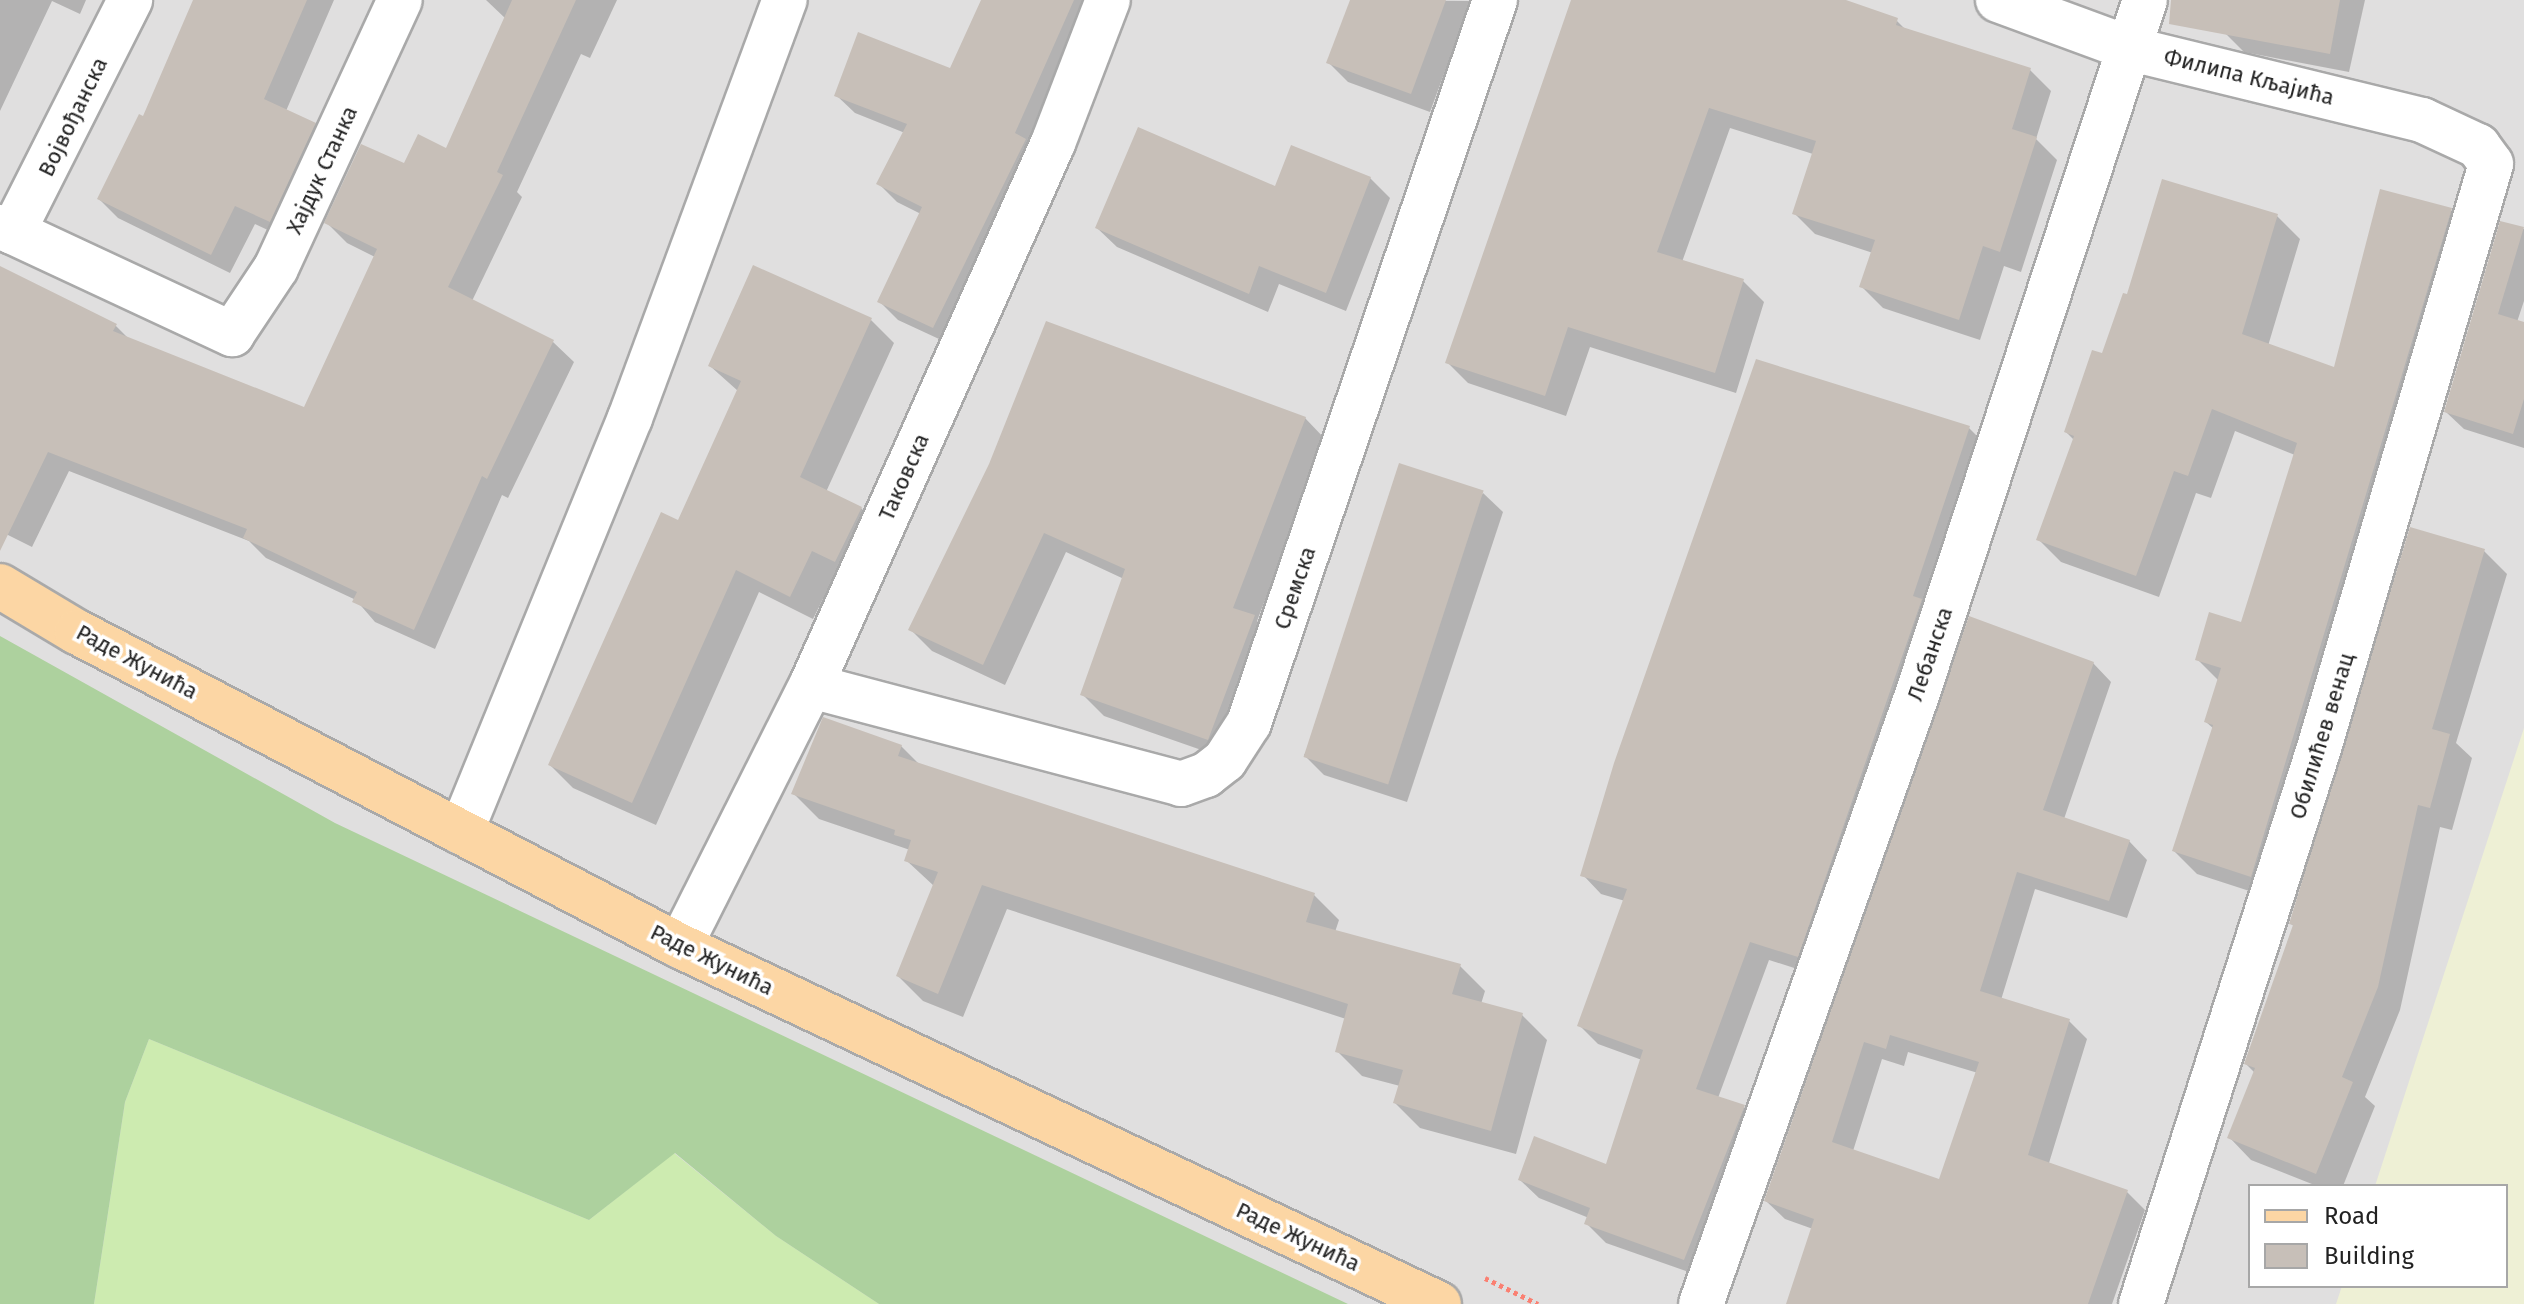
<!DOCTYPE html>
<html>
<head>
<meta charset="utf-8">
<style>
	body { margin:0 }
	#map { position:relative; width:2524px; height:1304px; overflow:hidden; background:#f2efe9; font-family:"Fira Sans",sans-serif }
	div>[style] { position:absolute }
	.residential>* { inset:0; background:#e0dfdf }
	.farmland>* { inset:0; background:#eef0d5 }
	.grass>* { inset:0; background:#cdebb0 }
	.forest>* { inset:0; background:#add19e }
	.shadow>* { inset:0; background:#0003 }
	.building>* { inset:0; background:#c7bfb8; transform-origin:0 0 }
	.path>* { height:5px; margin-top:-2.5px; transform-origin:0; background:repeating-linear-gradient(90deg,#fa8072 0 4px,transparent 0 8px) }
	.roads { filter:drop-shadow(2px 0 #a9a9a9) drop-shadow(-2px 0 #a9a9a9) drop-shadow(0 2px #a9a9a9) drop-shadow(0 -2px #a9a9a9) }
	.minor>* { height:44px; margin:-22px; padding:0 22px; transform-origin:22px; border-radius:22px; background:#fff }
	.major>* { height:44px; margin:-22px; padding:0 22px; transform-origin:22px; border-radius:22px; background:#fcd6a4 }
	span { translate:-50% -50%; white-space:nowrap; text-align:center; line-height:1.15; -webkit-text-stroke:7px #fff; paint-order:stroke }
	.street-label { font-size:22px; color:#222 }
	.legend { position:absolute; left:2248px; top:1184px; width:260px; height:104px; box-sizing:border-box; background:#fff; border:2px solid #a7a7a7; margin:0; padding:10px 14px; list-style:none; font-size:24px; color:#222 }
	.legend li { display:flex; align-items:center; gap:16px; height:40px }
	.legend b { width:40px; border:2px solid #a7a7a7 }
</style>
</head>
<body>
<div id="map">
	<div class="residential">
		<div style="clip-path:polygon(evenodd,0 0,2524px 0,2524px 1304px,0 1304px,0 0,2250px 1186px,2506px 1186px,2506px 1286px,2250px 1286px,2250px 1186px)"></div>
	</div>
	<div class="farmland">
		<div style="clip-path:polygon(2524px 728px,2524px 1304px,2336px 1304px,2342px 1286px,2506px 1286px,2506px 1186px,2375px 1186px)"></div>
	</div>
	<div class="grass">
		<div style="clip-path:polygon(149px 1039px,589px 1220px,674px 1153px,776px 1236px,879px 1304px,94px 1304px,125px 1102px)"></div>
	</div>
	<div class="forest">
		<div style="clip-path:polygon(0 636px,335px 823px,1348px 1304px,879px 1304px,776px 1236px,675px 1153px,589px 1220px,149px 1039px,125px 1102px,94px 1304px,0 1304px)"></div>
	</div>
	<div class="shadow">
		<div style="clip-path:polygon(0 0,86px 0,80px 14px,52px 1px,0 111px)"></div>
		<div style="clip-path:polygon(195px 0,334px 0,286px 111px,314px 125px,334px 144px,289px 240px,255px 224px,230px 273px,118px 218px,99px 199px,144px 118px)"></div>
		<div style="clip-path:polygon(486px 0,617px 0,590px 58px,581px 54px,517px 192px,522px 197px,472px 301px,553px 342px,574px 362px,508px 498px,502px 495px,435px 649px,375px 622px,356px 600px,266px 558px,249px 541px,69px 471px,32px 547px,0 531px,0 284px,115px 325px,130px 340px,305px 410px,375px 257px,347px 243px,327px 223px,404px 166px,447px 150px,506px 19px)"></div>
		<div style="clip-path:polygon(983px 0,1101px 0,952px 345px,898px 320px,880px 302px,921px 214px,897px 202px,879px 184px,905px 133px,855px 113px,836px 95px,951px 71px)"></div>
		<div style="clip-path:polygon(1352px 0,1471px 1px,1430px 112px,1348px 82px,1329px 63px)"></div>
		<div style="clip-path:polygon(1574px 0,1833px 0,1897px 21px,1907px 31px,2030px 70px,2051px 91px,2036px 139px,2057px 160px,2021px 272px,2004px 266px,1980px 340px,1883px 308px,1862px 287px,1873px 253px,1815px 234px,1794px 213px,1813px 154px,1730px 128px,1682px 262px,1743px 281px,1764px 302px,1736px 393px,1590px 347px,1566px 416px,1468px 383px,1447px 362px)"></div>
		<div style="clip-path:polygon(2232px 0,2365px 0,2349px 72px,2244px 52px,2225px 33px)"></div>
		<div style="clip-path:polygon(1370px 178px,1390px 198px,1346px 311px,1279px 284px,1268px 312px,1117px 247px,1097px 228px)"></div>
		<div style="clip-path:polygon(2451px 210px,2474px 233px,2274px 899px,2197px 874px,2174px 851px,2214px 729px,2206px 722px,2219px 681px,2197px 659px,2243px 624px,2295px 455px,2235px 431px,2211px 498px,2196px 493px,2159px 597px,2061px 562px,2039px 540px,2074px 440px,2066px 432px,2103px 355px,2277px 216px,2300px 239px,2268px 346px,2335px 369px)"></div>
		<div style="clip-path:polygon(2502px 223px,2524px 229px,2524px 301px,2517px 322px,2524px 324px,2524px 448px,2464px 429px,2446px 412px)"></div>
		<div style="clip-path:polygon(871px 320px,894px 343px,826px 492px,861px 508px,884px 532px,859px 583px,836px 573px,813px 619px,759px 592px,656px 825px,573px 788px,550px 765px,679px 522px,738px 391px,710px 366px)"></div>
		<div style="clip-path:polygon(1305px 418px,1326px 440px,1257px 621px,1275px 638px,1230px 760px,1104px 716px,1083px 695px,1124px 579px,1066px 552px,1005px 685px,932px 651px,911px 630px,991px 465px)"></div>
		<div style="clip-path:polygon(1969px 428px,1988px 447px,1816px 975px,1769px 960px,1718px 1098px,1744px 1107px,1763px 1126px,1703px 1277px,1606px 1243px,1587px 1224px,1589px 1218px,1539px 1198px,1520px 1180px,1607px 1166px,1642px 1060px,1598px 1044px,1579px 1025px,1625px 901px,1601px 894px,1583px 875px)"></div>
		<div style="clip-path:polygon(1483px 493px,1503px 512px,1407px 802px,1324px 775px,1304px 755px)"></div>
		<div style="clip-path:polygon(2484px 551px,2507px 574px,2456px 743px,2472px 758px,2452px 830px,2440px 827px,2400px 1010px,2365px 1097px,2375px 1106px,2343px 1186px,2317px 1186px,2251px 1160px,2229px 1137px,2255px 1073px,2246px 1064px,2295px 927px,2291px 924px)"></div>
		<div style="clip-path:polygon(evenodd,2093px 663px,2111px 682px,2064px 819px,2129px 841px,2147px 860px,2127px 918px,2035px 889px,2001px 1000px,2069px 1021px,2087px 1039px,2049px 1163px,2127px 1192px,2145px 1210px,2112px 1304px,1789px 1304px,1813px 1229px,1785px 1219px,1766px 1201px,2093px 663px,1908px 1052px,1978px 1073px,1940px 1181px,1853px 1151px,1882px 1059px,1904px 1066px,1908px 1052px)"></div>
		<div style="clip-path:polygon(901px 746px,920px 765px,1314px 895px,1339px 920px,1335px 932px,1460px 966px,1485px 991px,1481px 1004px,1522px 1015px,1547px 1040px,1516px 1154px,1420px 1128px,1395px 1103px,1400px 1086px,1362px 1076px,1337px 1051px,1346px 1019px,1007px 909px,963px 1017px,923px 1001px,898px 976px,934px 886px,907px 861px,910px 850px,819px 819px,794px 794px)"></div>
	</div>
	<div class="building">
		<div style="clip-path:polygon(193px 0,307px 0,264px 99px,316px 123px,270px 222px,235px 206px,211px 255px,97px 199px,139px 114px,143px 116px)"></div>
		<div style="clip-path:polygon(512px 0,576px 0,497px 172px,503px 175px,448px 287px,554px 340px,487px 479px,482px 476px,414px 630px,352px 602px,357px 592px,243px 538px,247px 529px,48px 452px,0 551px,0 266px,117px 324px,113px 331px,304px 407px,377px 249px,324px 223px,361px 144px,404px 163px,418px 134px,446px 148px)"></div>
		<div style="clip-path:polygon(981px 0,1074px 0,1015px 133px,1026px 139px,933px 328px,877px 302px,922px 207px,876px 184px,907px 124px,834px 96px,858px 32px,950px 68px)"></div>
		<div style="clip-path:polygon(1350px 0,1446px 0,1411px 94px,1326px 63px)"></div>
		<div style="clip-path:polygon(1571px 0,1846px 0,1898px 18px,1896px 25px,2031px 68px,2012px 129px,2037px 137px,2000px 252px,1983px 246px,1959px 320px,1859px 287px,1875px 240px,1792px 214px,1816px 141px,1709px 108px,1657px 252px,1744px 279px,1715px 373px,1568px 327px,1545px 396px,1445px 363px)"></div>
		<div style="clip-path:polygon(2171px 0,2340px 0,2330px 54px,2169px 24px)"></div>
		<div style="clip-path:polygon(1138px 127px,1275px 186px,1291px 145px,1371px 177px,1326px 293px,1259px 266px,1249px 294px,1095px 228px)"></div>
		<div style="clip-path:polygon(2162px 179px,2278px 214px,2242px 334px,2334px 367px,2380px 189px,2452px 208px,2251px 877px,2172px 851px,2213px 725px,2204px 722px,2221px 668px,2195px 660px,2209px 612px,2241px 622px,2297px 443px,2212px 409px,2188px 476px,2174px 471px,2136px 576px,2036px 540px,2074px 436px,2064px 432px,2092px 350px,2102px 353px,2123px 293px,2127px 294px)"></div>
		<div style="clip-path:polygon(2500px 221px,2524px 227px,2498px 314px,2524px 322px,2524px 399px,2513px 434px,2444px 412px)"></div>
		<div style="clip-path:polygon(753px 265px,872px 318px,800px 477px,862px 507px,835px 562px,812px 551px,790px 597px,736px 570px,632px 803px,548px 765px,661px 512px,678px 520px,741px 381px,708px 366px)"></div>
		<div style="clip-path:polygon(1046px 321px,1306px 417px,1233px 608px,1255px 615px,1208px 740px,1080px 695px,1125px 569px,1044px 533px,983px 665px,908px 630px,989px 464px)"></div>
		<div style="clip-path:polygon(1756px 359px,1970px 426px,1913px 596px,1922px 599px,1798px 957px,1750px 942px,1696px 1089px,1745px 1105px,1684px 1260px,1584px 1224px,1590px 1208px,1518px 1180px,1534px 1136px,1606px 1164px,1643px 1050px,1577px 1026px,1627px 889px,1580px 876px,1614px 763px)"></div>
		<div style="left:1399px;top:463px;width:89px;height:309px;rotate:18deg"></div>
		<div style="clip-path:polygon(2410px 527px,2485px 549px,2432px 729px,2450px 734px,2430px 808px,2418px 805px,2378px 987px,2342px 1077px,2353px 1082px,2316px 1174px,2227px 1138px,2255px 1068px,2244px 1064px,2293px 925px,2289px 924px)"></div>
		<div style="clip-path:polygon(evenodd,1969px 616px,2094px 662px,2043px 810px,2130px 840px,2109px 901px,2017px 872px,1980px 991px,2070px 1019px,2028px 1155px,2128px 1190px,2088px 1304px,1786px 1304px,1814px 1219px,1764px 1201px,1969px 616px,1890px 1035px,1979px 1062px,1939px 1179px,1832px 1142px,1864px 1042px,1886px 1049px,1890px 1035px)"></div>
		<div style="clip-path:polygon(823px 717px,902px 745px,898px 756px,1315px 893px,1306px 922px,1461px 964px,1452px 994px,1523px 1013px,1491px 1131px,1393px 1103px,1403px 1070px,1335px 1052px,1348px 1004px,982px 885px,938px 994px,896px 976px,938px 872px,904px 861px,911px 840px,894px 835px,895px 830px,791px 794px)"></div>
	</div>
	<div class="path">
		<div style="left:1485px;top:1278px;width:59px;rotate:26.1deg"></div>
	</div>
	<div class="roads">
		<div class="minor">
			<div style="left:1998px;top:0;width:142px;rotate:20.2deg"></div>
			<div style="left:2131px;top:49px;width:300px;rotate:13.7deg"></div>
			<div style="left:2422px;top:120px;width:62px;rotate:24.9deg"></div>
			<div style="left:2478px;top:146px;width:22px;rotate:54deg"></div>
			<div style="left:2491px;top:164px;width:609px;rotate:106.41deg"></div>
			<div style="left:2319px;top:748px;width:584px;rotate:107.75deg"></div>
			<div style="left:0;top:227px;width:14px;rotate:21deg"></div>
			<div style="left:13px;top:232px;width:260px;rotate:-63.2deg"></div>
			<div style="left:13px;top:232px;width:242px;rotate:25deg"></div>
			<div style="left:232px;top:334px;width:79px;rotate:-56.3deg"></div>
			<div style="left:276px;top:268px;width:295px;rotate:-65.2deg"></div>
			<div style="left:811px;top:686px;width:383px;rotate:14.8deg"></div>
			<div style="left:1181px;top:784px;width:27px;rotate:-20deg"></div>
			<div style="left:1206px;top:775px;width:24px;rotate:-38deg"></div>
			<div style="left:1225px;top:760px;width:44px;rotate:-57deg"></div>
			<div style="left:1249px;top:723px;width:764px;rotate:-71.21deg"></div>
			<div style="left:461px;top:832px;width:447px;rotate:-67.8deg"></div>
			<div style="left:630px;top:418px;width:446px;rotate:-69.7deg"></div>
			<div style="left:680px;top:946px;width:291px;rotate:-63.3deg"></div>
			<div style="left:811px;top:686px;width:594px;rotate:-65.98deg"></div>
			<div style="left:1053px;top:143px;width:153px;rotate:-69deg"></div>
			<div style="left:1701px;top:1304px;width:646px;rotate:-70.47deg"></div>
			<div style="left:1917px;top:695px;width:731px;rotate:-71.84deg"></div>
		</div>
		<div class="major">
			<div style="left:0;top:586px;width:90px;rotate:30.9deg"></div>
			<div style="left:77px;top:632px;width:680px;rotate:27.51deg"></div>
			<div style="left:680px;top:946px;width:839px;rotate:25.25deg"></div>
		</div>
	</div>
	<div class="street-label">
		<span style="left:2249px;top:77px;rotate:14deg">Филипа Кљајића</span>
		<span style="left:73px;top:117px;rotate:-64deg">Војвођанска</span>
		<span style="left:322px;top:170px;rotate:-65deg">Хајдук Станка</span>
		<span style="left:904px;top:477px;rotate:-66deg">Таковска</span>
		<span style="left:1295px;top:588px;rotate:-71deg">Сремска</span>
		<span style="left:1930px;top:654px;rotate:-71deg">Лебанска</span>
		<span style="left:137px;top:662px;rotate:28deg">Раде Жунића</span>
		<span style="left:2322px;top:736px;rotate:-73deg">Обилићев венац</span>
		<span style="left:712px;top:960px;rotate:26deg">Раде Жунића</span>
		<span style="left:1298px;top:1237px;rotate:25deg">Раде Жунића</span>
	</div>
	<ul class="legend">
	<li><b style="height:10px;background:#fcd6a4"></b>Road</li>
	<li><b style="height:22px;background:#c7bfb8"></b>Building</li>
	</ul>
</div>
</body>
</html>
